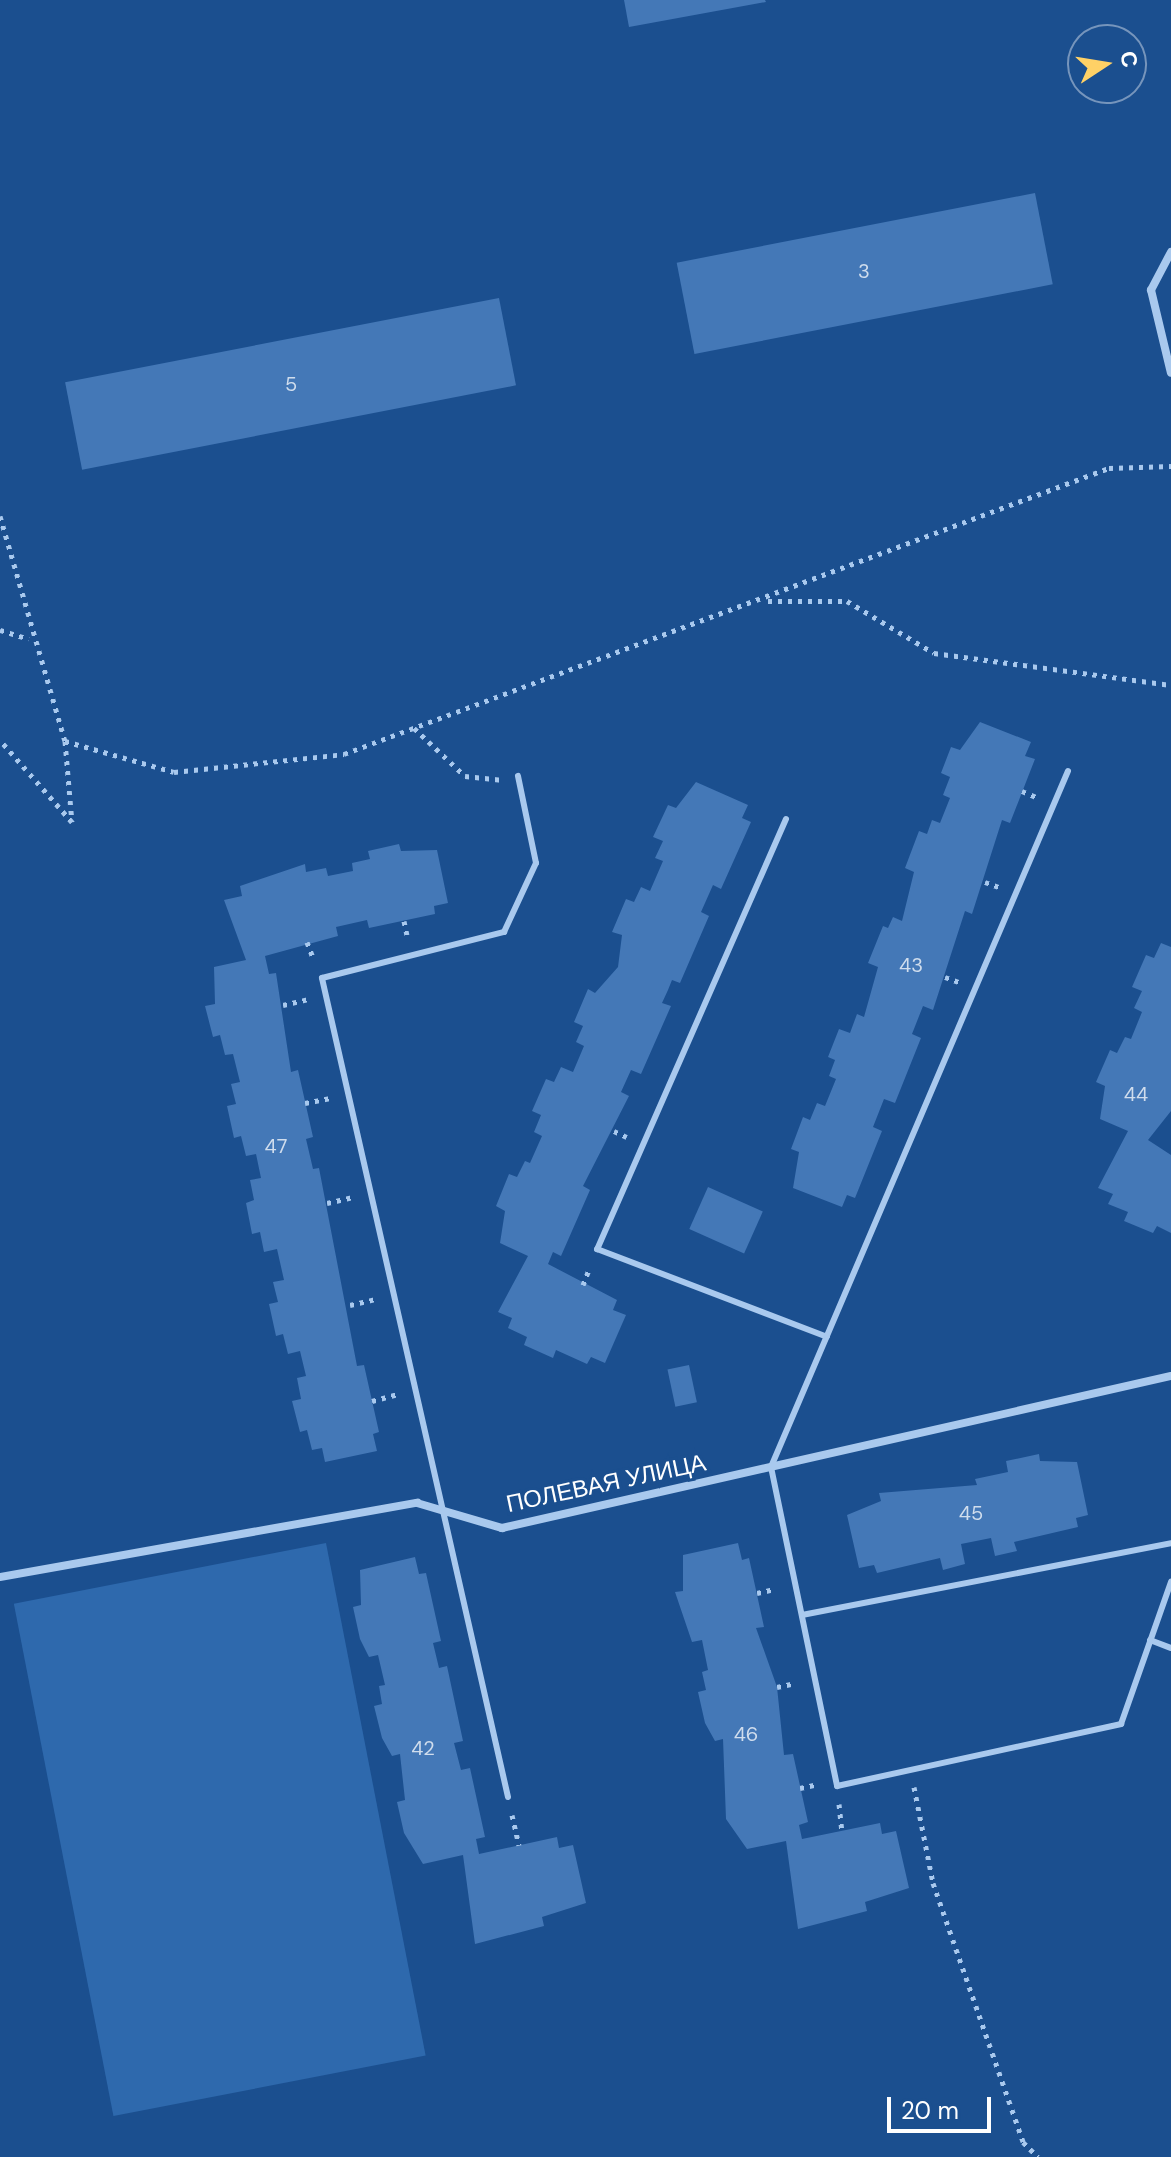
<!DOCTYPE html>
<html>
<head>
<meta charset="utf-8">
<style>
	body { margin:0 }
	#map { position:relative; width:1171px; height:2157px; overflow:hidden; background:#1b4f8f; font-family:"DM Sans",sans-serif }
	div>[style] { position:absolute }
	.green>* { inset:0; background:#2e69ad; transform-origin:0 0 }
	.building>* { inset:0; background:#4478b7; transform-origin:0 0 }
	.path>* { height:5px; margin-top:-2.5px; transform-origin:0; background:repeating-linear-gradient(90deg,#a9c9ee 0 4px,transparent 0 10px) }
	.lane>* { height:6px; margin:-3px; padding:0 3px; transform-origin:3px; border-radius:3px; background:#a9c9ee }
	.street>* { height:8px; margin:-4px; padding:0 4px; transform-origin:4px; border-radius:4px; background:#a9c9ee }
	span { translate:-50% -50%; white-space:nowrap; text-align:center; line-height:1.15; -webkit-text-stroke:6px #1b4f8f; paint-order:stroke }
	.number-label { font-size:20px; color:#d0dded }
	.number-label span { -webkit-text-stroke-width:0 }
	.street-label { font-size:24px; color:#fff }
	.north { position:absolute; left:1067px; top:24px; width:80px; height:80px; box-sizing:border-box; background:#1b4f8f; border:2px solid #7695bc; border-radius:50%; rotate:78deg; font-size:22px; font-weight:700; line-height:32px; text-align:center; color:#fff }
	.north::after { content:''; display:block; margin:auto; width:28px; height:36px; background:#ffd166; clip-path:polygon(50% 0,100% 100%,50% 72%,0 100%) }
	.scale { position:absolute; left:887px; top:2097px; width:104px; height:36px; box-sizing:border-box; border:4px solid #fff; border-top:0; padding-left:10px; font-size:24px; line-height:28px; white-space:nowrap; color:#fff; -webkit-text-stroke:6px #1b4f8f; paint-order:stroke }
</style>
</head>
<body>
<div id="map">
	<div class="green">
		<div style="left:326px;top:1543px;width:522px;height:318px;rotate:79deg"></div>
	</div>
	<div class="building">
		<div style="clip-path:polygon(624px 0,765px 0,766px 2px,629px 27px)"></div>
		<div style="left:1035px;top:193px;width:93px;height:365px;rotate:79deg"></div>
		<div style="left:499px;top:298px;width:89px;height:442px;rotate:79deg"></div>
		<div style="clip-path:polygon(980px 722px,1031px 742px,1025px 756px,1035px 759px,1010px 823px,1002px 820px,972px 914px,965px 911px,933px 1010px,923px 1006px,912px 1034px,921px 1038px,895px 1103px,884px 1099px,873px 1127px,882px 1131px,855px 1198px,847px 1195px,842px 1207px,793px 1188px,799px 1152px,791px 1149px,803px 1117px,810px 1120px,817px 1103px,825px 1106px,836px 1079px,829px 1076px,835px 1060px,828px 1057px,839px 1029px,850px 1033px,857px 1014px,864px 1017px,878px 967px,868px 963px,883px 926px,888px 928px,893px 917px,902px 921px,914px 872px,905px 868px,919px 831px,927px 834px,932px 820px,940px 823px,950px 798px,943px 795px,950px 777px,941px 773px,951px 747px,960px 750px)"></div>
		<div style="clip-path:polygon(696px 782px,748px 805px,742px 818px,751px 822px,721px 889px,713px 885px,701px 912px,709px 916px,680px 983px,672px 980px,668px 990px,662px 1003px,671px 1006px,641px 1074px,631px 1070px,621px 1092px,629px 1096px,583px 1186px,590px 1190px,561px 1256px,553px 1252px,548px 1264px,617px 1300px,613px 1310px,626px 1315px,605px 1363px,591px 1357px,587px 1364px,556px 1350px,553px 1358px,524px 1345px,527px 1337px,508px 1328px,512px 1318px,498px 1312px,528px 1256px,500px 1243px,505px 1211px,496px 1206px,509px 1174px,517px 1177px,525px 1161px,530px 1163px,542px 1136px,534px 1132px,541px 1115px,532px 1111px,546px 1079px,554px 1082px,561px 1067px,573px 1072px,584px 1046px,576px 1042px,583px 1026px,574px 1022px,588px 989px,595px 993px,618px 967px,622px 935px,612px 932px,626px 899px,634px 902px,641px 887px,650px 891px,663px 861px,655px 858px,663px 841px,653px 837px,668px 805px,676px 808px)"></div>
		<div style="clip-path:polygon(399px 844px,401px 851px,437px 850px,448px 903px,434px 906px,435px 914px,369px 928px,367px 920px,336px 927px,338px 936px,265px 956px,269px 974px,276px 973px,291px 1072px,298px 1070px,313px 1137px,306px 1139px,313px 1169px,319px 1168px,357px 1366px,364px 1365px,379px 1432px,373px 1434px,377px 1451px,325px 1462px,322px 1448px,312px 1450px,307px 1430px,300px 1432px,292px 1401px,301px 1399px,297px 1378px,306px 1376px,300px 1351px,288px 1354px,283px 1334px,276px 1336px,269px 1304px,278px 1302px,273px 1282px,284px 1280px,277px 1249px,264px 1252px,260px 1232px,252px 1234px,246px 1203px,254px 1200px,250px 1180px,261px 1178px,256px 1154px,246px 1156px,241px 1136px,234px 1138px,227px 1106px,236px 1104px,231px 1084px,240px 1082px,233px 1054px,225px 1055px,220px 1035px,213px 1037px,205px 1006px,215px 1004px,214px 967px,246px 960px,224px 900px,242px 896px,240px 886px,305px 864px,306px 872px,326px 868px,328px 876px,353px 871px,352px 863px,370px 859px,368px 851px)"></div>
		<div style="clip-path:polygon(1161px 943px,1171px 947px,1171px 1111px,1148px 1140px,1171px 1155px,1171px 1233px,1157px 1226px,1153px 1233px,1124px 1221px,1128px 1212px,1108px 1204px,1113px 1194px,1098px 1188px,1128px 1131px,1100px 1119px,1105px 1086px,1096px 1082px,1110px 1050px,1117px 1053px,1125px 1037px,1131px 1039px,1142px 1012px,1134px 1008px,1142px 991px,1132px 987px,1146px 955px,1154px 958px)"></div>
		<div style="left:708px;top:1187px;width:60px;height:46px;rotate:24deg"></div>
		<div style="left:689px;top:1365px;width:38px;height:22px;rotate:78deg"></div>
		<div style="clip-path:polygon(1039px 1454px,1040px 1461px,1077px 1462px,1088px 1515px,1076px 1518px,1078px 1527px,1014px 1542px,1017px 1551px,995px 1556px,991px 1538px,961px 1544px,965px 1564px,943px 1570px,940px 1558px,877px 1573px,874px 1565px,859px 1568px,847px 1515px,881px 1501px,879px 1493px,977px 1485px,975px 1479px,1008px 1472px,1006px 1461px)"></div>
		<div style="clip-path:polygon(738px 1543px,742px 1560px,749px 1558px,764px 1627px,756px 1628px,777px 1687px,784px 1755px,793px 1754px,808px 1822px,799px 1825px,802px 1839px,880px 1823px,882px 1834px,896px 1831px,909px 1888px,865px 1902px,867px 1911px,798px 1929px,786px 1841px,747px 1849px,726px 1819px,723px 1739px,715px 1741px,705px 1723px,698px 1692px,706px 1690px,702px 1672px,708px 1670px,702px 1640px,692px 1642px,675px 1592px,683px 1591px,683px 1555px)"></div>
		<div style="clip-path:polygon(415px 1557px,419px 1574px,426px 1573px,441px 1641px,433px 1643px,439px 1668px,447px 1666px,463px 1741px,454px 1743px,461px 1770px,470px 1768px,485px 1837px,476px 1839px,479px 1854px,557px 1837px,559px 1848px,573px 1845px,586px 1903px,542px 1917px,544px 1926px,475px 1944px,463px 1855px,423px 1864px,404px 1833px,397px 1802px,405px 1800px,400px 1754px,392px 1756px,382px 1738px,374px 1706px,382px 1704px,379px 1686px,385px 1685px,378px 1655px,369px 1657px,360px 1639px,353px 1607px,361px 1605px,360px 1570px)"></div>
	</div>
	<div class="path">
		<div style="left:0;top:516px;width:234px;rotate:73.9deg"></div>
		<div style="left:65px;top:741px;width:81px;rotate:85.1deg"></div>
		<div style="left:72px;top:822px;width:109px;rotate:-131.3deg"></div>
		<div style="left:768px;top:601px;width:79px"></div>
		<div style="left:847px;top:601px;width:101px;rotate:30.9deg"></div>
		<div style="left:934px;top:653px;width:239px;rotate:7.7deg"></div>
		<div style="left:0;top:630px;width:30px;rotate:17deg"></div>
		<div style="left:414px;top:728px;width:70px;rotate:43.3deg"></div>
		<div style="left:465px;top:776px;width:36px;rotate:6deg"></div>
		<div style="left:65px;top:741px;width:113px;rotate:15.9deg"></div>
		<div style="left:174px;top:772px;width:171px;rotate:-6deg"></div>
		<div style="left:344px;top:754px;width:817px;rotate:-20.5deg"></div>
		<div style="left:1109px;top:468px;width:62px;rotate:-1.8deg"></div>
		<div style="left:1022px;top:791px;width:15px;rotate:23deg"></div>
		<div style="left:985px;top:882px;width:15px;rotate:20deg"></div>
		<div style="left:404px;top:921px;width:14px;rotate:78deg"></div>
		<div style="left:307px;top:942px;width:19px;rotate:69deg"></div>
		<div style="left:945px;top:977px;width:15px;rotate:20deg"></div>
		<div style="left:283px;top:1005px;width:27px;rotate:-13deg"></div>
		<div style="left:305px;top:1103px;width:26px;rotate:-11deg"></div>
		<div style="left:614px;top:1131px;width:14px;rotate:25deg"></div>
		<div style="left:327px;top:1203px;width:28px;rotate:-13deg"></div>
		<div style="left:583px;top:1285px;width:19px;rotate:-69deg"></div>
		<div style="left:350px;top:1305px;width:27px;rotate:-13deg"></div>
		<div style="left:372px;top:1401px;width:27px;rotate:-15deg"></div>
		<div style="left:757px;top:1593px;width:18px;rotate:-13deg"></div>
		<div style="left:777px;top:1687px;width:19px;rotate:-12deg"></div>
		<div style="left:914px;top:1787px;width:98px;rotate:78.8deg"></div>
		<div style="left:933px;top:1883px;width:274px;rotate:70.8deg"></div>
		<div style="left:1023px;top:2142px;width:21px;rotate:45deg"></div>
		<div style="left:800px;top:1788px;width:19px;rotate:-12deg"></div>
		<div style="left:839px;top:1804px;width:27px;rotate:84deg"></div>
		<div style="left:512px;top:1815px;width:31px;rotate:77deg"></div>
	</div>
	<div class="lane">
		<div style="left:1068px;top:771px;width:757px;rotate:113.11deg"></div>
		<div style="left:771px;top:1467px;width:326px;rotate:78.3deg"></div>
		<div style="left:837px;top:1786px;width:291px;rotate:-12.3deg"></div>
		<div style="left:1121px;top:1724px;width:151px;rotate:-70.6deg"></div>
		<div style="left:786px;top:819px;width:470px;rotate:113.7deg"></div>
		<div style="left:597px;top:1249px;width:246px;rotate:20.9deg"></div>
		<div style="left:802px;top:1615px;width:376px;rotate:-11deg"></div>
		<div style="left:1150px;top:1640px;width:22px;rotate:21deg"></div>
		<div style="left:508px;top:1797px;width:840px;rotate:-102.8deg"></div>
		<div style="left:322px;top:978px;width:188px;rotate:-14.2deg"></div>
		<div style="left:504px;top:932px;width:76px;rotate:-65.1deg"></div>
		<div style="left:536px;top:863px;width:89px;rotate:-101.7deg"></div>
	</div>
	<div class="street">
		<div style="left:1171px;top:252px;width:43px;rotate:117.8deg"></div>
		<div style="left:1151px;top:290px;width:85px;rotate:76.5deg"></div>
		<div style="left:0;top:1577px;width:424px;rotate:-10.1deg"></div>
		<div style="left:417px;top:1503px;width:89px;rotate:16.4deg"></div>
		<div style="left:502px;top:1528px;width:686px;rotate:-12.8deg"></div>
	</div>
	<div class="number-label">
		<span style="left:864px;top:271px">3</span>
		<span style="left:291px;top:384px">5</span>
		<span style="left:911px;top:965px">43</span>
		<span style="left:1136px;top:1094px">44</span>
		<span style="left:276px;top:1146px">47</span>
		<span style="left:971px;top:1513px">45</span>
		<span style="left:746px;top:1734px">46</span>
		<span style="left:423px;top:1748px">42</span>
	</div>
	<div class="street-label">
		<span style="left:606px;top:1483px;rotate:-12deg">ПОЛЕВАЯ УЛИЦА</span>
	</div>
	<div class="north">С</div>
	<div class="scale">20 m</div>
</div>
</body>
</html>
